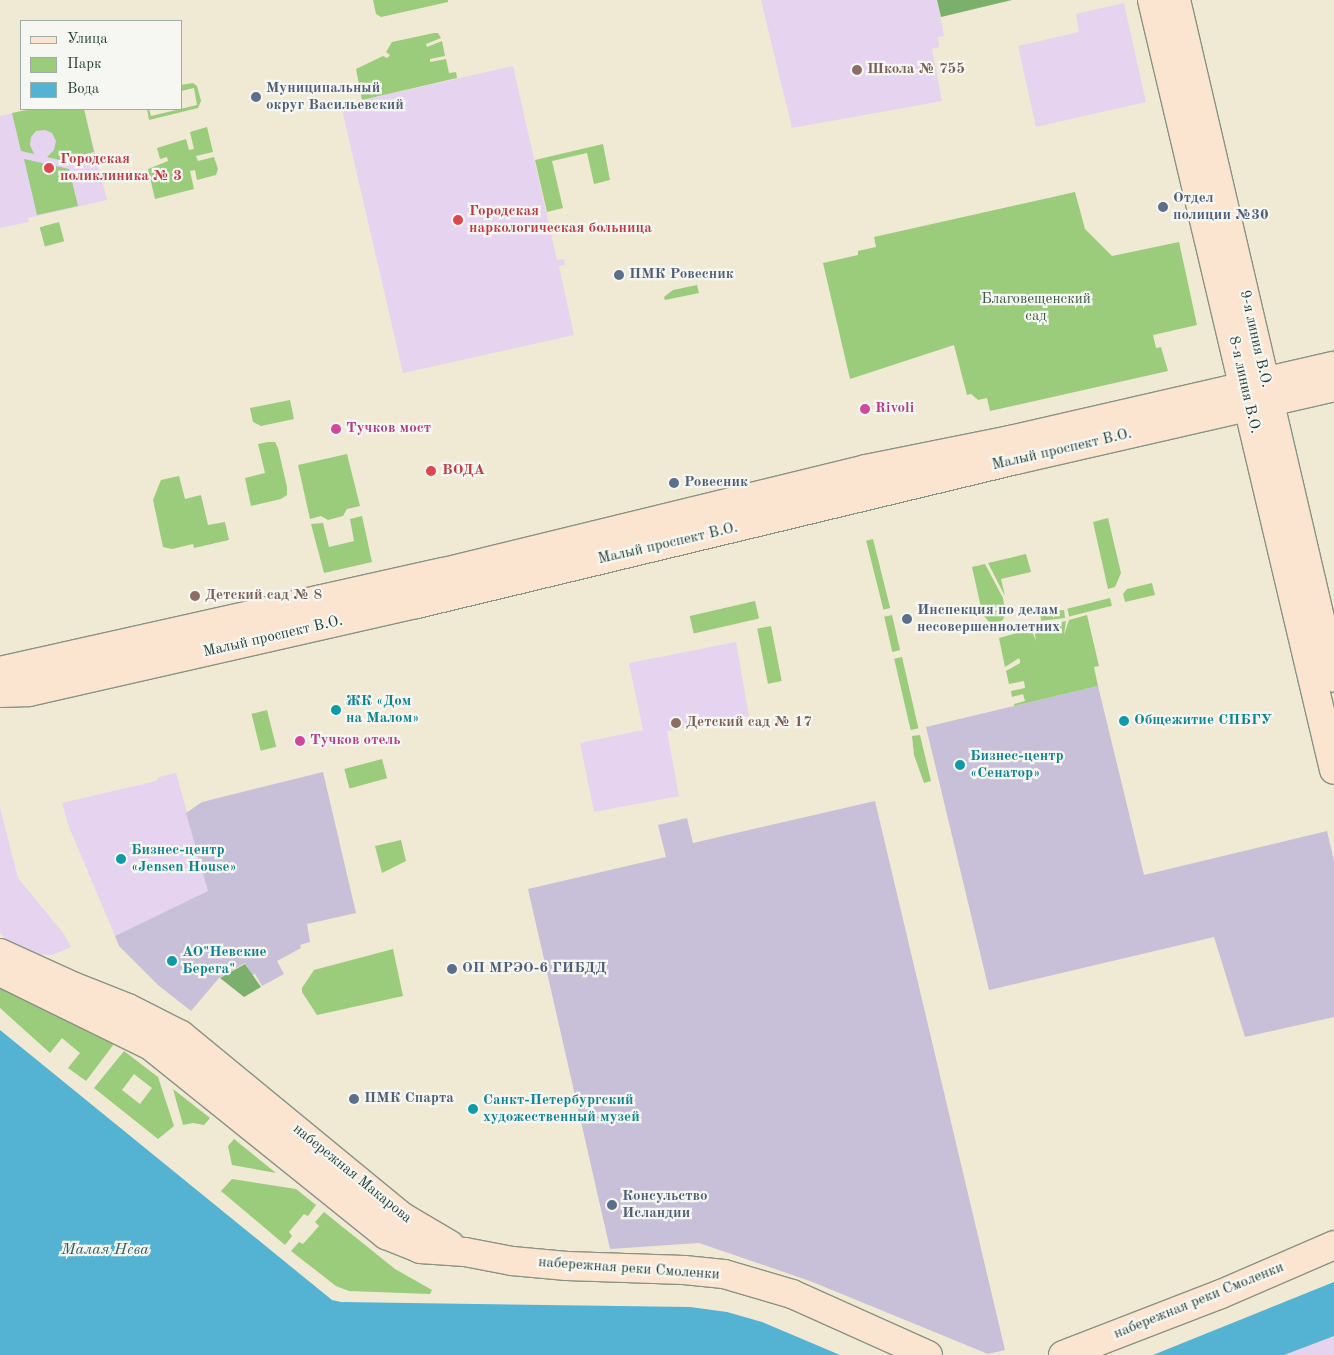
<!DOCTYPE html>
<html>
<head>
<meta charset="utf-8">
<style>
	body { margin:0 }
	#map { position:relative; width:1334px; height:1355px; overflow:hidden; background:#f0e9d4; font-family:"Old Standard TT",serif }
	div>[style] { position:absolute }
	.built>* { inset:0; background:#e6d3f0 }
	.industrial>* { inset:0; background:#c8c0d8 }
	.green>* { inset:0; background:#9acc7c; transform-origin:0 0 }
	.forest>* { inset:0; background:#7bb06c }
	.water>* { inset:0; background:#54b2d2 }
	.roads { filter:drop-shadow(1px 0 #889384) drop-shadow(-1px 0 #889384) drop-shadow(0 1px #889384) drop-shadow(0 -1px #889384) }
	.secondary>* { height:28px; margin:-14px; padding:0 14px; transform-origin:14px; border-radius:14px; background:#fce5d0 }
	.dots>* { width:14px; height:14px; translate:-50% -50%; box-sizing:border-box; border:2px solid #f6f6f2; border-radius:50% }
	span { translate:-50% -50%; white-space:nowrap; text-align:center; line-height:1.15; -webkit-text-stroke:4.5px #f6f6f2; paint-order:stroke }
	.education-label { font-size:15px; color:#785e54; font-weight:700 }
	.left { translate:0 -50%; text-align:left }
	.service-label { font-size:15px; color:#4e5e75; font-weight:700 }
	.health-label { font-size:15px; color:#be3a42; font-weight:700 }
	.park-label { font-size:15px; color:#385a42 }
	.street-label { font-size:15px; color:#1f3d34 }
	.hotel-label { font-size:15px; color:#b23c85; font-weight:700 }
	.culture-label { font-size:15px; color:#0d838f; font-weight:700 }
	.water-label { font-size:16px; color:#2f6063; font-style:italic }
	.legend { position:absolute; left:20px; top:20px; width:162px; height:90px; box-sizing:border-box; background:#f6f6f2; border:1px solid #a0aca6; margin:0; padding:6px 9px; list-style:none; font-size:15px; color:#1f3d34 }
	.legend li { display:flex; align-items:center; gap:10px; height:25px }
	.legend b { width:25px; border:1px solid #a0aca6 }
</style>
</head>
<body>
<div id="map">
	<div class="built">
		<div style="clip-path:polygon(761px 0,937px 0,944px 36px,938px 37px,939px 47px,932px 49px,942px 101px,792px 128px)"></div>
		<div style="clip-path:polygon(1124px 3px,1146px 102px,1036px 127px,1018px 46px,1079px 32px,1076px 14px)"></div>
		<div style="clip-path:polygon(513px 66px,557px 260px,564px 259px,565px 265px,559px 266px,574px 335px,403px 373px,341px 105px)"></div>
		<div style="clip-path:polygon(30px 109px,84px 109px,107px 200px,28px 218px,29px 222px,0 228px,0 116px)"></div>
		<div style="clip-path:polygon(736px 642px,749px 716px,667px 731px,679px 796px,594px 812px,580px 743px,643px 730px,629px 663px)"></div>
		<div style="clip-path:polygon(176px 773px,209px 891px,115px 936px,69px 827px,62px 803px,156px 781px,159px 777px)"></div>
		<div style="clip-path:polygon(0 807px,18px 878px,64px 934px,71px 947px,52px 955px,32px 954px,10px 943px,0 933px)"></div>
		<div style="clip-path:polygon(1334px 1336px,1334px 1355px,1284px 1355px,1292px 1351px)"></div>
	</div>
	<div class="industrial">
		<div style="clip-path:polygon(1098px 686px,1144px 875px,1327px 831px,1334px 861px,1334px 1017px,1245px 1037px,1214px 937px,989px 990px,926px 727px)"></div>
		<div style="clip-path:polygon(323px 772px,356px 913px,307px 924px,310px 942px,300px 945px,301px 948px,277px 961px,284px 974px,262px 986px,255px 974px,252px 975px,245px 963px,219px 978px,191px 1011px,158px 985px,119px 946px,115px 936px,208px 891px,186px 813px,202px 802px)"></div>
		<div style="clip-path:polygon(875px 801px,1005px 1350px,988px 1354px,810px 1281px,699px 1243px,610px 1249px,528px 889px,666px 857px,658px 825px,687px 818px,693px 843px)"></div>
	</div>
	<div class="green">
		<div style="clip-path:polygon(373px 0,448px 0,448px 2px,381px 17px,376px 14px)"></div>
		<div style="clip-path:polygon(434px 33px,438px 33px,441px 38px,426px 44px,427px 47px,442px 41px,445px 56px,430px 59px,430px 62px,446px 59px,449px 73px,456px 72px,457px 78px,362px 100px,356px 69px,383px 56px,387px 58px,390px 55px,386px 52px,392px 42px)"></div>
		<div style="clip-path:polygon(193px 83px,197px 86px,201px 101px,198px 108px,149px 120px,147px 109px,149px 109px,151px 116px,197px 105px,194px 88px,181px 91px,181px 85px)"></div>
		<div style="clip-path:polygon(32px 109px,84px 109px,94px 152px,60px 160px,47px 157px,54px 150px,56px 141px,52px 133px,45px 130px,36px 131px,31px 137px,30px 145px,34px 154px,21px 151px,12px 113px)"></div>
		<div style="clip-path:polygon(207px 127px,213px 152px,196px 156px,198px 161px,214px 157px,218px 169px,216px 175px,197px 180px,195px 170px,190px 171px,194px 189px,155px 199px,148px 169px,168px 161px,167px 157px,160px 159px,157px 148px,186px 139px,189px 150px,194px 149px,190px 132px)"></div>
		<div style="clip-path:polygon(603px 144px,610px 180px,594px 184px,587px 153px,552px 161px,563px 208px,547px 212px,535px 160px)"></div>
		<div style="clip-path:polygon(24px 159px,69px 169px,78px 206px,37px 215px)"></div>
		<div style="clip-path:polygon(1075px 192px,1085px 229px,1112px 256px,1179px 242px,1197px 325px,1153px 335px,1156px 348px,1161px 347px,1168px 371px,990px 411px,987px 398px,978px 400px,971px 394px,967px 395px,954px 345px,850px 379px,823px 263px,858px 255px,858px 251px,876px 247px,874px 237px)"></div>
		<div style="left:59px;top:222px;width:20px;height:20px;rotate:75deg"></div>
		<div style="clip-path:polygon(697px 285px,699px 293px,665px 300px,664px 297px,673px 290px)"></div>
		<div style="clip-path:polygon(290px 400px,294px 419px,261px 426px,253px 422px,250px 408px)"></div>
		<div style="clip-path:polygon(268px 442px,275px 442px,278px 448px,287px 487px,287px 495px,281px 499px,251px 506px,245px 478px,265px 473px,258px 444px)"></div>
		<div style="clip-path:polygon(347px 454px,360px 506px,347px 509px,343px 516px,328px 520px,321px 516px,310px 519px,298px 465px)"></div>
		<div style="clip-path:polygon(179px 476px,185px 499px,201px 495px,208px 525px,225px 522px,229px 540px,194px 548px,193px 544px,172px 549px,163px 547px,153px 500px,161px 480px)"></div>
		<div style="clip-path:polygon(362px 516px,372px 562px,324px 573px,311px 524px,323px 523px,329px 547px,354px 541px,350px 519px)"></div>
		<div style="clip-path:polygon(1108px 518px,1121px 573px,1115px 587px,1108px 589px,1093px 522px)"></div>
		<div style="left:873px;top:539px;width:71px;height:7px;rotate:76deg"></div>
		<div style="clip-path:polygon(1026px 554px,1031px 572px,1001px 579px,1005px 596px,988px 563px)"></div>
		<div style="clip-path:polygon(985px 564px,1003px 598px,1004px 605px,982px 612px,972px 567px)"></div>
		<div style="clip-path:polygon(1152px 583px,1155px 595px,1125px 602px,1123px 594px,1127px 589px)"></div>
		<div style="left:1110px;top:598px;width:8px;height:44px;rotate:76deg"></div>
		<div style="left:755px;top:601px;width:18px;height:67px;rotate:77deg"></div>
		<div style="clip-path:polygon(1007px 607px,1003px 620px,996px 623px,990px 623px,983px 615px)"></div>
		<div style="left:1064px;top:610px;width:8px;height:24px;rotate:83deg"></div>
		<div style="left:892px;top:615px;width:36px;height:8px;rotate:77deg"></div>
		<div style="clip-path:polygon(1087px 615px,1099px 666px,1094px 667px,1098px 686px,1014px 706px,1014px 704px,1025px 701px,1023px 694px,1012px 697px,1011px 691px,1025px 688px,1024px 681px,1009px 684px,1006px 671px,1020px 663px,1020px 660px,1019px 658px,1005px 667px,999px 638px,1031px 629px,1036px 641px,1034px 628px,1066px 621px,1064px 635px,1069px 620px)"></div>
		<div style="left:771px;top:626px;width:56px;height:14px;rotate:79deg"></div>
		<div style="left:902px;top:657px;width:73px;height:8px;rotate:77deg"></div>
		<div style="left:267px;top:710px;width:38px;height:16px;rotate:76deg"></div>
		<div style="clip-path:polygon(920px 735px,931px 781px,924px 783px,914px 755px,912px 736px)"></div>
		<div style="left:382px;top:759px;width:20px;height:39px;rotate:75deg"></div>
		<div style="clip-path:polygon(401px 840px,406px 861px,382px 873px,375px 846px)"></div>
		<div style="clip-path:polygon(393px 949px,403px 996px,317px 1015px,302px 992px,302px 988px,314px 970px)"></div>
		<div style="clip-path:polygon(0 987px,114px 1044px,86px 1081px,68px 1068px,80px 1053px,62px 1038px,50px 1053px,0 1008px)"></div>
		<div style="clip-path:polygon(evenodd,124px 1051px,158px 1077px,174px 1126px,158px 1139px,94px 1088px,124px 1051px,134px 1074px,152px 1088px,140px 1104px,122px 1090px,134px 1074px)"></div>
		<div style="clip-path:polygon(173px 1089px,210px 1118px,204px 1125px,193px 1123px,183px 1125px)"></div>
		<div style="clip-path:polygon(234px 1139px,276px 1173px,232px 1165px,228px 1146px)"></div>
		<div style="clip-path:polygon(232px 1179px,296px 1189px,316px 1205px,308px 1216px,304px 1214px,289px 1232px,292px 1236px,285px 1245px,221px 1191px)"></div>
		<div style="clip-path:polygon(324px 1212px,395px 1269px,432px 1290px,430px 1294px,349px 1291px,336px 1286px,291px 1251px,299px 1242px,303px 1244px,319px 1226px,315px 1222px)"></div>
	</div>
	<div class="forest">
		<div style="clip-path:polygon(937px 0,1012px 0,941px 17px)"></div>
		<div style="clip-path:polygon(245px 964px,261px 987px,244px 997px,220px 978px)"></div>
	</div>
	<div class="water">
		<div style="clip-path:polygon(0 1030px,332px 1300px,341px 1302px,690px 1307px,727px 1312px,762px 1322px,840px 1355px,0 1355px)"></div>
		<div style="clip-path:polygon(1334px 1282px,1334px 1336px,1284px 1355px,1153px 1355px)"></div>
	</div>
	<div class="roads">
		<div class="secondary">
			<div style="left:1152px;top:0;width:791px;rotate:76.7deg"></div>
			<div style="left:1176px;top:0;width:696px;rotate:76.88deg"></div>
			<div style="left:0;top:671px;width:455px;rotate:-12.6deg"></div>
			<div style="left:444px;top:572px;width:434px;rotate:-13.7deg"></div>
			<div style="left:866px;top:469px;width:147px;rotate:-11.4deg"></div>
			<div style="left:1010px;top:440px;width:332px;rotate:-12.9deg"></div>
			<div style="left:0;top:693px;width:29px;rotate:-2deg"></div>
			<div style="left:29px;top:692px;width:398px;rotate:-12.8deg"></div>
			<div style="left:417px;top:604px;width:616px;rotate:-13.52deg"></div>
			<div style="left:1016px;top:460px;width:326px;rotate:-12.9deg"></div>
			<div style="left:0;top:953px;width:82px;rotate:24.4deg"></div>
			<div style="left:75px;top:987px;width:57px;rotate:21.6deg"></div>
			<div style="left:128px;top:1008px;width:59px;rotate:27deg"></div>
			<div style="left:181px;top:1035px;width:285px;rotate:39.4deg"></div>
			<div style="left:401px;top:1216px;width:57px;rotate:30.6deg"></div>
			<div style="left:0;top:972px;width:168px;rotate:26.1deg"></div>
			<div style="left:151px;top:1046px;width:302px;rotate:38.8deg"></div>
			<div style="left:386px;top:1235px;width:37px;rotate:22deg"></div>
			<div style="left:420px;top:1249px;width:45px;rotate:3.8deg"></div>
			<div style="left:465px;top:1252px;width:48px;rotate:10.8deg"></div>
			<div style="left:512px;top:1261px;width:55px;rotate:5.2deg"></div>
			<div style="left:567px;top:1266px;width:117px;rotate:2deg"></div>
			<div style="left:684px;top:1270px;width:40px;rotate:5.7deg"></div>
			<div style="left:724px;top:1274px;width:71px;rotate:16.4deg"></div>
			<div style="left:792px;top:1294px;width:149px;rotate:24.2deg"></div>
			<div style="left:1063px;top:1355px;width:169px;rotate:-21.1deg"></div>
			<div style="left:1221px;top:1294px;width:123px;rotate:-23.4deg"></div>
		</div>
	</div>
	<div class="dots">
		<div style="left:857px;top:70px;background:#8d6e63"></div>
		<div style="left:256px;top:97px;background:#5c6f8a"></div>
		<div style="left:49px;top:168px;background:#e0444e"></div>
		<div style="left:1163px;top:207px;background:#5c6f8a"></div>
		<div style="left:458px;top:220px;background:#e0444e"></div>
		<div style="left:619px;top:275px;background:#5c6f8a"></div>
		<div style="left:865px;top:409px;background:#d1479c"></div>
		<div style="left:336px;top:429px;background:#d1479c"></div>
		<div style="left:431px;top:471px;background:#e0444e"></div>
		<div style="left:674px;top:483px;background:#5c6f8a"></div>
		<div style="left:195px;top:596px;background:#8d6e63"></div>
		<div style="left:907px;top:619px;background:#5c6f8a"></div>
		<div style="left:336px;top:710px;background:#0f9aa8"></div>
		<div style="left:1124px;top:721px;background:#0f9aa8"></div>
		<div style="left:676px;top:723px;background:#8d6e63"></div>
		<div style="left:300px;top:741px;background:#d1479c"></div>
		<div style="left:960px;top:765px;background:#0f9aa8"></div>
		<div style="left:121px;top:859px;background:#0f9aa8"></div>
		<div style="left:172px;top:961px;background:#0f9aa8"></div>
		<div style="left:452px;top:969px;background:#5c6f8a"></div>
		<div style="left:354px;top:1099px;background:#5c6f8a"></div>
		<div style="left:473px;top:1109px;background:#0f9aa8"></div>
		<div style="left:612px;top:1205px;background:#5c6f8a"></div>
	</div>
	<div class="education-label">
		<span class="left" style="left:867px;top:70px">Школа № 755</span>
		<span class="left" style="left:205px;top:596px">Детский сад № 8</span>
		<span class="left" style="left:686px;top:723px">Детский сад № 17</span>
	</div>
	<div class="service-label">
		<span class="left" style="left:266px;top:97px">Муниципальный<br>округ Васильевский</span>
		<span class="left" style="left:1173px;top:207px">Отдел<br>полиции №30</span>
		<span class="left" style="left:629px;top:275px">ПМК Ровесник</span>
		<span class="left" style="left:684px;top:483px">Ровесник</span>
		<span class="left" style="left:917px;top:619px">Инспекция по делам<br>несовершеннолетних</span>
		<span class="left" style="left:462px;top:969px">ОП МРЭО-6 ГИБДД</span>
		<span class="left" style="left:364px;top:1099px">ПМК Спарта</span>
		<span class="left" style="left:622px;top:1205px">Консульство<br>Исландии</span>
	</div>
	<div class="health-label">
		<span class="left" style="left:60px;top:168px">Городская<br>поликлиника № 3</span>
		<span class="left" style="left:469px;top:220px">Городская<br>наркологическая больница</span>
		<span class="left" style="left:442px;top:471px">ВОДА</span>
	</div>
	<div class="park-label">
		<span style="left:1036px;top:308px">Благовещенский<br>сад</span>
	</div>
	<div class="street-label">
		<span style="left:1255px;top:339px;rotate:77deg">9-я линия В.О.</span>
		<span style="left:1244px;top:385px;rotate:77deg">8-я линия В.О.</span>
		<span style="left:1062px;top:450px;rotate:-13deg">Малый проспект В.О.</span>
		<span style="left:668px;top:544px;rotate:-13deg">Малый проспект В.О.</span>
		<span style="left:273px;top:637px;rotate:-13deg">Малый проспект В.О.</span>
		<span style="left:352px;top:1174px;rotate:39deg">набережная Макарова</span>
		<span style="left:629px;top:1269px;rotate:4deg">набережная реки Смоленки</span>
		<span style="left:1199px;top:1301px;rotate:-22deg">набережная реки Смоленки</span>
	</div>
	<div class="hotel-label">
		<span class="left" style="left:875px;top:409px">Rivoli</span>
		<span class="left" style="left:346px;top:429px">Тучков мост</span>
		<span class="left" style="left:310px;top:741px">Тучков отель</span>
	</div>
	<div class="culture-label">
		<span class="left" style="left:346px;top:710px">ЖК «Дом<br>на Малом»</span>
		<span class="left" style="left:1134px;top:721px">Общежитие СПБГУ</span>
		<span class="left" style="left:970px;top:765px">Бизнес-центр<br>«Сенатор»</span>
		<span class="left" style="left:131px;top:859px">Бизнес-центр<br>«Jensen House»</span>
		<span class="left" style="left:182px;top:961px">АО"Невские<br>Берега"</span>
		<span class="left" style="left:483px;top:1109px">Санкт-Петербургский<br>художественный музей</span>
	</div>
	<div class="water-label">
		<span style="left:105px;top:1250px">Малая Нева</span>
	</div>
	<ul class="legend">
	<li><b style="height:6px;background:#fce5d0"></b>Улица</li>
	<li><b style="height:14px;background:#9acc7c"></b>Парк</li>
	<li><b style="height:14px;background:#54b2d2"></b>Вода</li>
	</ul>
</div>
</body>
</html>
